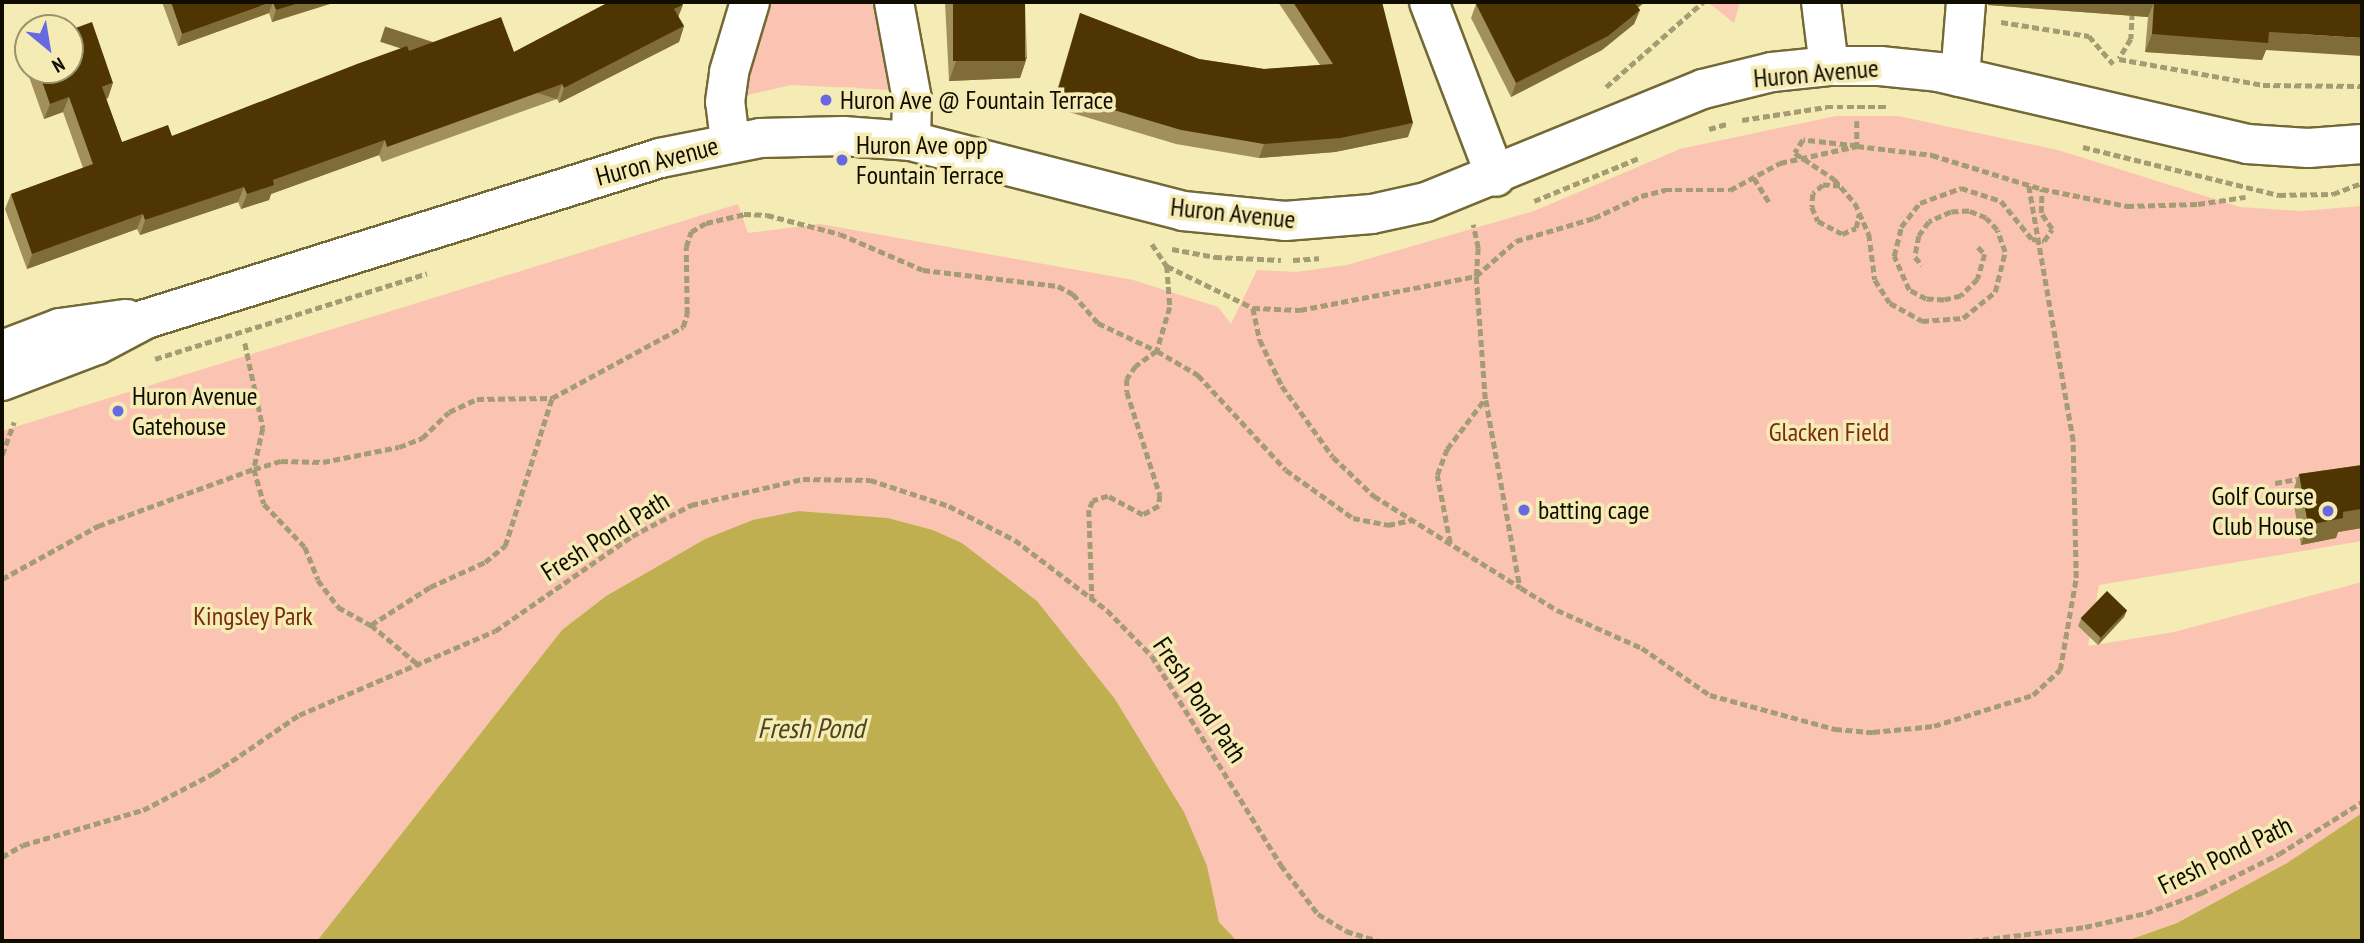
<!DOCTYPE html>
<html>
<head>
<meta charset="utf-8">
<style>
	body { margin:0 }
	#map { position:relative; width:2364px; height:943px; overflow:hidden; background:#f5ebb4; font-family:"PT Sans Narrow",sans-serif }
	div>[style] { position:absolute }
	.green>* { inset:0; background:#fbc3b1 }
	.water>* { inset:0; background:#c0af51 }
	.path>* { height:4.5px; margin-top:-2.25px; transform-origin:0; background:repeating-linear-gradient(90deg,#a49c74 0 7px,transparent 0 10.5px) }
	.roads { filter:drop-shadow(2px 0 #726936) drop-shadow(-2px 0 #726936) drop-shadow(0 2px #726936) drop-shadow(0 -2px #726936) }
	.minor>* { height:38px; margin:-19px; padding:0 19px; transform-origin:19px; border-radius:19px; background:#fff }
	.wall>* { inset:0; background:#a2905b }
	.shaded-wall>* { inset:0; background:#806c37; transform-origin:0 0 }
	.building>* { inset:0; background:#4e3502; transform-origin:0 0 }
	.dots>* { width:19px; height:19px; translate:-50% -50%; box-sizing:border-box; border:4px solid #f5ebb4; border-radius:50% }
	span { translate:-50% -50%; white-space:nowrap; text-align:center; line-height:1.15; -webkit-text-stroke:7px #f5ebb4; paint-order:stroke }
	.street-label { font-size:26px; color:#100c00 }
	.poi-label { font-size:26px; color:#100c00 }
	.left { translate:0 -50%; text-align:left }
	.right { translate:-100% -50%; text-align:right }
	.park-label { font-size:26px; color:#7a2c0e }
	.water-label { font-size:28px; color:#4b441d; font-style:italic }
	.frame { position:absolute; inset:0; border:4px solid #100c00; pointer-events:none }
	.north { position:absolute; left:14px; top:14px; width:70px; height:70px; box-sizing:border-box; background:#f5ebb4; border:2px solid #99926c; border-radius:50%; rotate:150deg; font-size:19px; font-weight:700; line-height:28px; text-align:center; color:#100c00 }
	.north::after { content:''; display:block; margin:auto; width:24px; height:32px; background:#6868e1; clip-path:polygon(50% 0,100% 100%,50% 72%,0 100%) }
</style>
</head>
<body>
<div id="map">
	<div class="green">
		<div style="clip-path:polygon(769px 2px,872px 2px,886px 76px,894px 90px,791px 85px,743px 96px)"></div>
		<div style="clip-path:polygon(1740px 2px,1734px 23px,1709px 3px,1710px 2px)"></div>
		<div style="clip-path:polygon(1836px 116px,1898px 116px,2058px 150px,2240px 207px,2301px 211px,2362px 206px,2362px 541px,2099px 585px,2088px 646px,2174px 632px,2362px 582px,2362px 813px,2287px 863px,2177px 923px,2126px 941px,1237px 941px,1219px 922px,1184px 812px,1115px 699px,1037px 601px,962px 543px,933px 530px,888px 518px,799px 511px,705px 539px,606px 596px,562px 630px,317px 941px,2px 941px,2px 431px,738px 204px,748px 233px,820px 224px,1133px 280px,1218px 307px,1231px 324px,1257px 270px,1296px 272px,1347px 265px,1534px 211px,1680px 149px)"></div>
	</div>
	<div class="water">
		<div style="clip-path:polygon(799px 511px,888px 518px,933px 530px,962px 543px,1037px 601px,1115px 699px,1184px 812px,1207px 866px,1219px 922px,1237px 941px,317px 941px,562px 630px,606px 596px,705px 539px,753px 520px)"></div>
		<div style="clip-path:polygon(2362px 813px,2362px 941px,2126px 941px,2177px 923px,2287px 863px)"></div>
	</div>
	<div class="path">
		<div style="left:2133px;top:2px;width:37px;rotate:93deg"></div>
		<div style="left:2131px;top:39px;width:23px;rotate:121deg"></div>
		<div style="left:2119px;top:59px;width:146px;rotate:10.2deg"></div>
		<div style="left:2263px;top:85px;width:99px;rotate:0.6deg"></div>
		<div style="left:2001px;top:22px;width:89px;rotate:9deg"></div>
		<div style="left:2089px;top:36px;width:37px;rotate:49deg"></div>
		<div style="left:1606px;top:87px;width:129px;rotate:-41.2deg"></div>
		<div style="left:1742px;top:120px;width:85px;rotate:-8.8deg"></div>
		<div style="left:1826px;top:107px;width:61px"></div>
		<div style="left:1857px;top:121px;width:25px;rotate:90deg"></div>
		<div style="left:1857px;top:146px;width:54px;rotate:-173.7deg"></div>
		<div style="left:1803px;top:140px;width:15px;rotate:122deg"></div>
		<div style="left:1795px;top:153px;width:47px;rotate:33.7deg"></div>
		<div style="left:1834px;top:179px;width:32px;rotate:49deg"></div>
		<div style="left:1855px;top:203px;width:34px;rotate:66deg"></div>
		<div style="left:1869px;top:234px;width:46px;rotate:82.6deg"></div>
		<div style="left:1875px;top:280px;width:27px;rotate:57deg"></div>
		<div style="left:1890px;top:303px;width:37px;rotate:29deg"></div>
		<div style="left:1922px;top:321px;width:41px;rotate:-4.2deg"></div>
		<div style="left:1963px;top:318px;width:41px;rotate:-39.1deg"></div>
		<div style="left:1995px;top:292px;width:41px;rotate:-76deg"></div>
		<div style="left:2005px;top:252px;width:23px;rotate:-110deg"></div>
		<div style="left:1997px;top:230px;width:16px;rotate:-133deg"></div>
		<div style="left:1986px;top:218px;width:18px;rotate:-158deg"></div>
		<div style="left:1969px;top:211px;width:18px;rotate:177deg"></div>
		<div style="left:1951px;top:212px;width:24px;rotate:156deg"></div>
		<div style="left:1929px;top:222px;width:17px;rotate:126deg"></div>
		<div style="left:1919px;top:236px;width:21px;rotate:101deg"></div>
		<div style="left:1915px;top:257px;width:11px;rotate:49deg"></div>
		<div style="left:1709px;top:129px;width:19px;rotate:-16deg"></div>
		<div style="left:2083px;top:147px;width:202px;rotate:13.8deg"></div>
		<div style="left:2279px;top:195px;width:54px;rotate:-1.1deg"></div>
		<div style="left:2333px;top:194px;width:31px;rotate:-21deg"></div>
		<div style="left:1754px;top:178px;width:31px;rotate:58deg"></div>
		<div style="left:1840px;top:186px;width:17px;rotate:-177deg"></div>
		<div style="left:1823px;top:185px;width:13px;rotate:138deg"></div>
		<div style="left:1813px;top:194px;width:13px;rotate:94deg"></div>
		<div style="left:1812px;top:207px;width:15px;rotate:67deg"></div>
		<div style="left:1818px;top:221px;width:27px;rotate:28deg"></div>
		<div style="left:1842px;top:234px;width:15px;rotate:-23deg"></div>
		<div style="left:1856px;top:228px;width:14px;rotate:-78deg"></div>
		<div style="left:1534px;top:201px;width:113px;rotate:-22.3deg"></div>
		<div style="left:1152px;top:244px;width:27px;rotate:56deg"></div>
		<div style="left:1167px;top:266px;width:41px;rotate:85.8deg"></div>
		<div style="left:1170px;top:307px;width:46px;rotate:106.5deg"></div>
		<div style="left:1157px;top:351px;width:48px;rotate:30.3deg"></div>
		<div style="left:1198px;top:375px;width:129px;rotate:47.2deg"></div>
		<div style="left:1286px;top:470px;width:82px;rotate:35.6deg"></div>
		<div style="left:1353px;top:518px;width:36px;rotate:11deg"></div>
		<div style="left:1388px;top:525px;width:24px;rotate:-12deg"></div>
		<div style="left:1978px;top:247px;width:10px;rotate:45deg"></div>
		<div style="left:1985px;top:254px;width:26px;rotate:106deg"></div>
		<div style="left:1978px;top:279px;width:24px;rotate:135deg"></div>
		<div style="left:1961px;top:296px;width:17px;rotate:167deg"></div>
		<div style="left:1944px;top:300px;width:18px;rotate:-177deg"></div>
		<div style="left:1926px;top:299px;width:19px;rotate:-152deg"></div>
		<div style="left:1909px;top:290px;width:37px;rotate:-114deg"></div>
		<div style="left:1894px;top:256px;width:30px;rotate:-76deg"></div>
		<div style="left:1901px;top:227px;width:31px;rotate:-52deg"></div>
		<div style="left:1920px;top:203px;width:44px;rotate:-20.1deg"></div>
		<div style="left:1961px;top:188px;width:42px;rotate:18deg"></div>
		<div style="left:2001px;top:201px;width:49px;rotate:50.8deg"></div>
		<div style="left:2032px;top:239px;width:12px;rotate:9deg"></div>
		<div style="left:2044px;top:241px;width:14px;rotate:-56deg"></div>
		<div style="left:2052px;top:229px;width:19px;rotate:-125deg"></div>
		<div style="left:2041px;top:213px;width:24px;rotate:-88deg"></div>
		<div style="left:1172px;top:249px;width:44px;rotate:10.5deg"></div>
		<div style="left:1215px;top:257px;width:66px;rotate:2.6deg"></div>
		<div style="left:1293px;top:260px;width:26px;rotate:-4deg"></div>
		<div style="left:1167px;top:266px;width:96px;rotate:26deg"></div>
		<div style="left:1253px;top:308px;width:47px;rotate:2.4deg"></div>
		<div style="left:1300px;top:310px;width:179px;rotate:-10.9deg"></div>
		<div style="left:1476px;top:276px;width:53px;rotate:-41.2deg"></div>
		<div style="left:1516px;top:241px;width:81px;rotate:-16.4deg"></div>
		<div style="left:1594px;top:218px;width:52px;rotate:-25.1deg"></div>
		<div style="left:1641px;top:196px;width:25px;rotate:-14deg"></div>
		<div style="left:1665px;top:190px;width:65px"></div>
		<div style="left:1730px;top:190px;width:57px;rotate:-28.4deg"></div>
		<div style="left:1780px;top:163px;width:79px;rotate:-12.4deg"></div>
		<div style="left:1857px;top:146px;width:76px;rotate:6.8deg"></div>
		<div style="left:1932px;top:155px;width:115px;rotate:17.2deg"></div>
		<div style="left:2042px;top:189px;width:87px;rotate:11.3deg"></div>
		<div style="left:2127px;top:206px;width:71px;rotate:-1.6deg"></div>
		<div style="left:2198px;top:204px;width:48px;rotate:-8.5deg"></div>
		<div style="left:1253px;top:308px;width:33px;rotate:78deg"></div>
		<div style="left:1260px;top:340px;width:51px;rotate:64.4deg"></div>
		<div style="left:1282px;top:386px;width:87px;rotate:54.3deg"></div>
		<div style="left:1333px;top:457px;width:57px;rotate:43.6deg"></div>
		<div style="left:1374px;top:496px;width:173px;rotate:32deg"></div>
		<div style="left:1521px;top:588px;width:42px;rotate:31.4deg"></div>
		<div style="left:1557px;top:610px;width:93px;rotate:24.1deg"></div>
		<div style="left:1642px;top:648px;width:83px;rotate:34.7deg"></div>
		<div style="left:1710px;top:695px;width:130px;rotate:15.2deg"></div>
		<div style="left:1835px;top:729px;width:38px;rotate:5deg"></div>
		<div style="left:1873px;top:732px;width:61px;rotate:-5.6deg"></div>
		<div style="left:1934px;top:726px;width:104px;rotate:-17.4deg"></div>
		<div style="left:2033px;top:695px;width:37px;rotate:-43deg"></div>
		<div style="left:2060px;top:670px;width:93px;rotate:-80.1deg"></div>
		<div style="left:2076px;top:578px;width:137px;rotate:-91.3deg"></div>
		<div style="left:2073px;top:441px;width:261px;rotate:-99.9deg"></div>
		<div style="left:245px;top:343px;width:87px;rotate:78deg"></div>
		<div style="left:263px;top:428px;width:42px;rotate:102.4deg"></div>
		<div style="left:254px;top:469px;width:36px;rotate:74deg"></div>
		<div style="left:264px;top:504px;width:59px;rotate:46.4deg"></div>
		<div style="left:305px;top:547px;width:35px;rotate:68deg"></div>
		<div style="left:318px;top:580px;width:34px;rotate:53deg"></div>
		<div style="left:338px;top:607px;width:38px;rotate:29deg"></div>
		<div style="left:371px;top:625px;width:64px;rotate:39.9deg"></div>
		<div style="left:155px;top:359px;width:285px;rotate:-17.5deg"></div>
		<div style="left:1486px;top:400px;width:190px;rotate:79.7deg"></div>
		<div style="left:2px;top:455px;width:35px;rotate:-70deg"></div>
		<div style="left:2275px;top:483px;width:28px;rotate:-10deg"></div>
		<div style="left:1450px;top:543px;width:69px;rotate:-100.8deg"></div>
		<div style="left:1437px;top:475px;width:28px;rotate:-69deg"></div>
		<div style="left:1447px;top:449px;width:63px;rotate:-52.8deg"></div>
		<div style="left:1485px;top:399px;width:123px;rotate:-94.2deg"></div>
		<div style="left:1476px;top:276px;width:28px;rotate:-86deg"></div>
		<div style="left:1478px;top:248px;width:24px;rotate:-102deg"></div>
		<div style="left:2px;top:579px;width:110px;rotate:-28.9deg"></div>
		<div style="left:98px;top:526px;width:166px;rotate:-20.1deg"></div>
		<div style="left:254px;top:469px;width:28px;rotate:-17deg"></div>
		<div style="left:281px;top:461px;width:42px;rotate:1.4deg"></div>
		<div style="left:323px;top:462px;width:77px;rotate:-11.2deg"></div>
		<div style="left:399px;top:447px;width:25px;rotate:-21deg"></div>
		<div style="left:422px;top:438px;width:37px;rotate:-44deg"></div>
		<div style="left:449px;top:412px;width:31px;rotate:-25deg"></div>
		<div style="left:477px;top:399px;width:75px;rotate:-0.8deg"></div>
		<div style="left:552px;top:398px;width:149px;rotate:-28.5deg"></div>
		<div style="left:683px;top:327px;width:14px;rotate:-73deg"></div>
		<div style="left:687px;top:314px;width:67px;rotate:-90.9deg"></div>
		<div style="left:686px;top:247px;width:16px;rotate:-72deg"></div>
		<div style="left:691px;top:232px;width:17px;rotate:-31deg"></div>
		<div style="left:706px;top:223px;width:39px;rotate:-13deg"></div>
		<div style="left:744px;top:214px;width:23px;rotate:2deg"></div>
		<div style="left:767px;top:215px;width:75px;rotate:14.6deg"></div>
		<div style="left:840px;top:234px;width:90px;rotate:23.4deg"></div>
		<div style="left:923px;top:270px;width:136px;rotate:6.8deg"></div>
		<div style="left:1058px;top:286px;width:17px;rotate:28deg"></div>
		<div style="left:1073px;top:294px;width:38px;rotate:49deg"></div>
		<div style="left:1098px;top:323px;width:65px;rotate:25.4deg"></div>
		<div style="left:1157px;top:351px;width:26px;rotate:144deg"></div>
		<div style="left:1136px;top:366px;width:16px;rotate:125deg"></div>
		<div style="left:1127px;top:379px;width:13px;rotate:90deg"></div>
		<div style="left:1127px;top:392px;width:108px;rotate:72.2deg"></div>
		<div style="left:1160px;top:495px;width:11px;rotate:95deg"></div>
		<div style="left:1159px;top:506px;width:18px;rotate:151deg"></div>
		<div style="left:1143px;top:515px;width:40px;rotate:-152deg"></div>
		<div style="left:1108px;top:496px;width:16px;rotate:162deg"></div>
		<div style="left:1093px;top:501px;width:10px;rotate:114deg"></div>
		<div style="left:1089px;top:510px;width:88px;rotate:88deg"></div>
		<div style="left:371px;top:625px;width:70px;rotate:-32.8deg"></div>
		<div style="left:430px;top:587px;width:60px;rotate:-24.4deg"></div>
		<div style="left:485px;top:562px;width:26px;rotate:-39deg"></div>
		<div style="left:505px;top:546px;width:155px;rotate:-72.4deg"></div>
		<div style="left:2px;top:857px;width:24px;rotate:-30deg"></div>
		<div style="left:23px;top:845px;width:125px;rotate:-16.3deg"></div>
		<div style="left:143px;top:810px;width:80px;rotate:-27.5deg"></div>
		<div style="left:214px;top:773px;width:103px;rotate:-34.3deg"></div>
		<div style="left:299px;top:715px;width:213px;rotate:-23.2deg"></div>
		<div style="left:495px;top:631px;width:167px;rotate:-34.7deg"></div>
		<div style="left:632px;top:536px;width:67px;rotate:-27.7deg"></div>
		<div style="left:691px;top:505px;width:115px;rotate:-13.1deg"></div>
		<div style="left:803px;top:479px;width:67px;rotate:0.9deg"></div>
		<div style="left:870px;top:480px;width:83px;rotate:18.2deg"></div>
		<div style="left:949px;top:506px;width:74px;rotate:27.3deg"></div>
		<div style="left:1015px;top:540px;width:116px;rotate:37.3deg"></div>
		<div style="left:1107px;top:610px;width:64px;rotate:45.6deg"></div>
		<div style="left:1152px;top:656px;width:246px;rotate:58.3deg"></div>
		<div style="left:1281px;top:865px;width:61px;rotate:52.9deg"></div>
		<div style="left:1318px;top:914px;width:33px;rotate:31deg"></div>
		<div style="left:1346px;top:931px;width:34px;rotate:17deg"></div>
		<div style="left:1972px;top:941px;width:114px;rotate:-7.1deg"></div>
		<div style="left:2085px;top:927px;width:63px;rotate:-12.9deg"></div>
		<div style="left:2146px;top:913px;width:59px;rotate:-20deg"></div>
		<div style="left:2201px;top:893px;width:87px;rotate:-26.6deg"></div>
		<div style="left:2279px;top:854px;width:98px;rotate:-32.1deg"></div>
	</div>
	<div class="roads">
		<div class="minor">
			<div style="left:894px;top:2px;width:99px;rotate:79.5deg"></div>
			<div style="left:912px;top:99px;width:42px;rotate:91.4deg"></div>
			<div style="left:1429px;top:2px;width:187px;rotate:69.1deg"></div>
			<div style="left:1821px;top:2px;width:64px;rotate:82.9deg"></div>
			<div style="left:1960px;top:77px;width:75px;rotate:-85.4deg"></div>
			<div style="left:730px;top:141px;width:39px;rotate:-97deg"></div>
			<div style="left:725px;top:102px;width:30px;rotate:-82deg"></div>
			<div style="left:729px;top:72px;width:73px;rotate:-73.3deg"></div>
			<div style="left:2px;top:350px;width:62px;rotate:-20.8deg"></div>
			<div style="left:60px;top:328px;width:67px;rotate:-7.8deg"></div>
			<div style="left:2px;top:381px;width:102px;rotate:-20.8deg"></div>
			<div style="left:97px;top:345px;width:55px;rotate:-28deg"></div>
			<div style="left:146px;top:319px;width:539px;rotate:-17.39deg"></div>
			<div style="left:660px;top:158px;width:102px;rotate:-11.3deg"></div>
			<div style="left:760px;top:138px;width:83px;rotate:-1.4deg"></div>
			<div style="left:843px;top:136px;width:68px;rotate:4.2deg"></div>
			<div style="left:911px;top:141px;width:281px;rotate:14.4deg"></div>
			<div style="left:1183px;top:211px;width:102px;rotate:5.6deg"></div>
			<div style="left:1285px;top:221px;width:87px;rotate:-4.6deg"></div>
			<div style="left:1372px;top:214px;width:55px;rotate:-12.5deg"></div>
			<div style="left:1426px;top:202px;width:299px;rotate:-22.2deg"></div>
			<div style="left:1703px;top:89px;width:71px;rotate:-13.8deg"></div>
			<div style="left:1772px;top:72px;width:57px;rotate:-6deg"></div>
			<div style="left:1829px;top:66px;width:51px"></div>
			<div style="left:1880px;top:66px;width:58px;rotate:5.9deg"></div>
			<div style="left:1938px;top:72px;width:317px;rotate:13.1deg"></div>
			<div style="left:2247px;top:144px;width:61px;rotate:3.8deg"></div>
			<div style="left:2308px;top:148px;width:54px;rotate:-4.2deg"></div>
		</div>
	</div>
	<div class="wall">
		<div style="clip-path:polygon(162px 2px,336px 2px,272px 22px,269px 13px,178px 46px)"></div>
		<div style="clip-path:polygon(604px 2px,681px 2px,678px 16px,684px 26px,679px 42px,559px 103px,557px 99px,382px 162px,379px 155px,271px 194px,269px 200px,241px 209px,238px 202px,140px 235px,137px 229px,27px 269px,5px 209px,11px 194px,83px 168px,63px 112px,44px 119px,23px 60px,28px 46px,28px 70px,70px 70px,108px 98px,106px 99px,122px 142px,172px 136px,409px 51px,514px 52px,605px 4px)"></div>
		<div style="clip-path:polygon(945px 2px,1025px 2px,1027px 57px,1020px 78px,949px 81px)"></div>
		<div style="clip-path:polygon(1278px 2px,1382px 2px,1408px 137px,1335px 152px,1259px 158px,1176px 144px,1052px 107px,1080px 13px,1199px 59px,1264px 69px,1320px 65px)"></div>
		<div style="clip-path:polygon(1987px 2px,2362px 2px,2266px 50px,2262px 60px,2145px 52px,2148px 17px,1988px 5px)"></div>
		<div style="clip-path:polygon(1476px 4px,1638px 8px,1640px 10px,1634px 24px,1602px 50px,1511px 97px,1471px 18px)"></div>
		<div style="clip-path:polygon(2362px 465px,2362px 528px,2338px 532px,2336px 538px,2301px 545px,2292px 494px,2299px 474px)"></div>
		<div style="clip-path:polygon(2127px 610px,2124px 617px,2098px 645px,2078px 626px,2081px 619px)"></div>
	</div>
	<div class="shaded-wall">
		<div style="clip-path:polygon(273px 2px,269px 13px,178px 46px,182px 34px)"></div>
		<div style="clip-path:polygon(303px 2px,336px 2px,272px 22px,276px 10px)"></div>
		<div style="clip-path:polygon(1633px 2px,1645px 2px,1628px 16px)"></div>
		<div style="clip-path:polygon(1989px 2px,2154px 2px,2148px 17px,1988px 5px)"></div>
		<div style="clip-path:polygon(683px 5px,677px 20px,674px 9px)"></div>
		<div style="clip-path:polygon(1640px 10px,1634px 24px,1602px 50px,1511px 97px,1516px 83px)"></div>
		<div style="clip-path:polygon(684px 26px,679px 42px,559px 103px,564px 88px)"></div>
		<div style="clip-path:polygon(2269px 32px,2362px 38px,2362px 56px,2266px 50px,2262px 60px,2145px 52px,2152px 34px)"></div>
		<div style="clip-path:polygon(1027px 57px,1020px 78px,949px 81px,956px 61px)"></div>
		<div style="clip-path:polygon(113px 83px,108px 98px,97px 102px,102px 87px)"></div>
		<div style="left:562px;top:84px;width:16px;height:186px;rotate:108deg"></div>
		<div style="clip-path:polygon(69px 97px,63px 112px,44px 119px,50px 104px)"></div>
		<div style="clip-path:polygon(1413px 123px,1408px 137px,1335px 152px,1259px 158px,1264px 144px)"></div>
		<div style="clip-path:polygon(385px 140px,379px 155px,271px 194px,269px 200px,241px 209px,247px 194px,273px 180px)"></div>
		<div style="clip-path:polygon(244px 187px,238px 202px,140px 235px,145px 220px)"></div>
		<div style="clip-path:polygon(143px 214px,137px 229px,27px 269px,32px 254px)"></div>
		<div style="clip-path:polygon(2362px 509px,2362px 528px,2338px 532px,2336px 538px,2301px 545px,2308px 525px,2343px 512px)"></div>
		<div style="clip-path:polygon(2127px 610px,2124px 617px,2098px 645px,2100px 638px)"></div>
	</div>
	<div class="building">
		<div style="clip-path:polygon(171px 2px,272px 2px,182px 34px)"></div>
		<div style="clip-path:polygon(273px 2px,303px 2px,276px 10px)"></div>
		<div style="clip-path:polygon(609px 2px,681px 2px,683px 5px,674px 9px,684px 26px,564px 88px,562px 84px,387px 147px,385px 140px,273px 180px,274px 185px,247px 194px,244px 187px,145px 220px,143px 214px,32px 254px,11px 194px,93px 164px,69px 97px,50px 104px,38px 70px,70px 70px,70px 30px,92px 22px,113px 83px,102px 87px,122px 142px,168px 125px,172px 136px,357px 64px,407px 46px,409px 51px,501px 17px,514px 52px)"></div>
		<div style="left:953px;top:2px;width:72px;height:59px"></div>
		<div style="clip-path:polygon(1293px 2px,1382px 2px,1413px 123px,1340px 138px,1264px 144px,1181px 130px,1057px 93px,1080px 13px,1199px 59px,1264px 69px,1333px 64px)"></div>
		<div style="clip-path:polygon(1481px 2px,1634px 2px,1640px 10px,1608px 36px,1516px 83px,1476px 4px)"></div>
		<div style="clip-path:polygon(2154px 2px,2362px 2px,2362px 38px,2269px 32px,2268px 43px,2152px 34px)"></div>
		<div style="clip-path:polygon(2362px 465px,2362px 509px,2343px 512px,2343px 518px,2308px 525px,2299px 474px)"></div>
		<div style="left:2107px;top:591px;width:28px;height:38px;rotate:44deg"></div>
	</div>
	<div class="dots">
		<div style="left:826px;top:100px;background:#6868e1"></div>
		<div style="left:842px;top:160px;background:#6868e1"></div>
		<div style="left:118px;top:411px;background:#6868e1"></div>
		<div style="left:1524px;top:510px;background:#6868e1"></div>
		<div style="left:2328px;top:511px;background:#6868e1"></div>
	</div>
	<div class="street-label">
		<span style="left:1816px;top:73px;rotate:-5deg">Huron Avenue</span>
		<span style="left:657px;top:161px;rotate:-15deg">Huron Avenue</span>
		<span style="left:1233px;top:213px;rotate:6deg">Huron Avenue</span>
		<span style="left:605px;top:536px;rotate:-32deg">Fresh Pond Path</span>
		<span style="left:1200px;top:700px;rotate:56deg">Fresh Pond Path</span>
		<span style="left:2225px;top:855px;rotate:-26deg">Fresh Pond Path</span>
	</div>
	<div class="poi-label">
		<span class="left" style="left:840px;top:100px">Huron Ave @ Fountain Terrace</span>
		<span class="left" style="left:856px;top:160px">Huron Ave opp<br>Fountain Terrace</span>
		<span class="left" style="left:132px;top:411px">Huron Avenue<br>Gatehouse</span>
		<span class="right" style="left:2314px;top:511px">Golf Course<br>Club House</span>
		<span class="left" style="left:1538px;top:510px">batting cage</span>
	</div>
	<div class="park-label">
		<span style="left:1829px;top:432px">Glacken Field</span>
		<span style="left:253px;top:616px">Kingsley Park</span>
	</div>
	<div class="water-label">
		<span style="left:811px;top:728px">Fresh Pond</span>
	</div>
	<div class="frame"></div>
	<div class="north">N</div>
</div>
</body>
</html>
